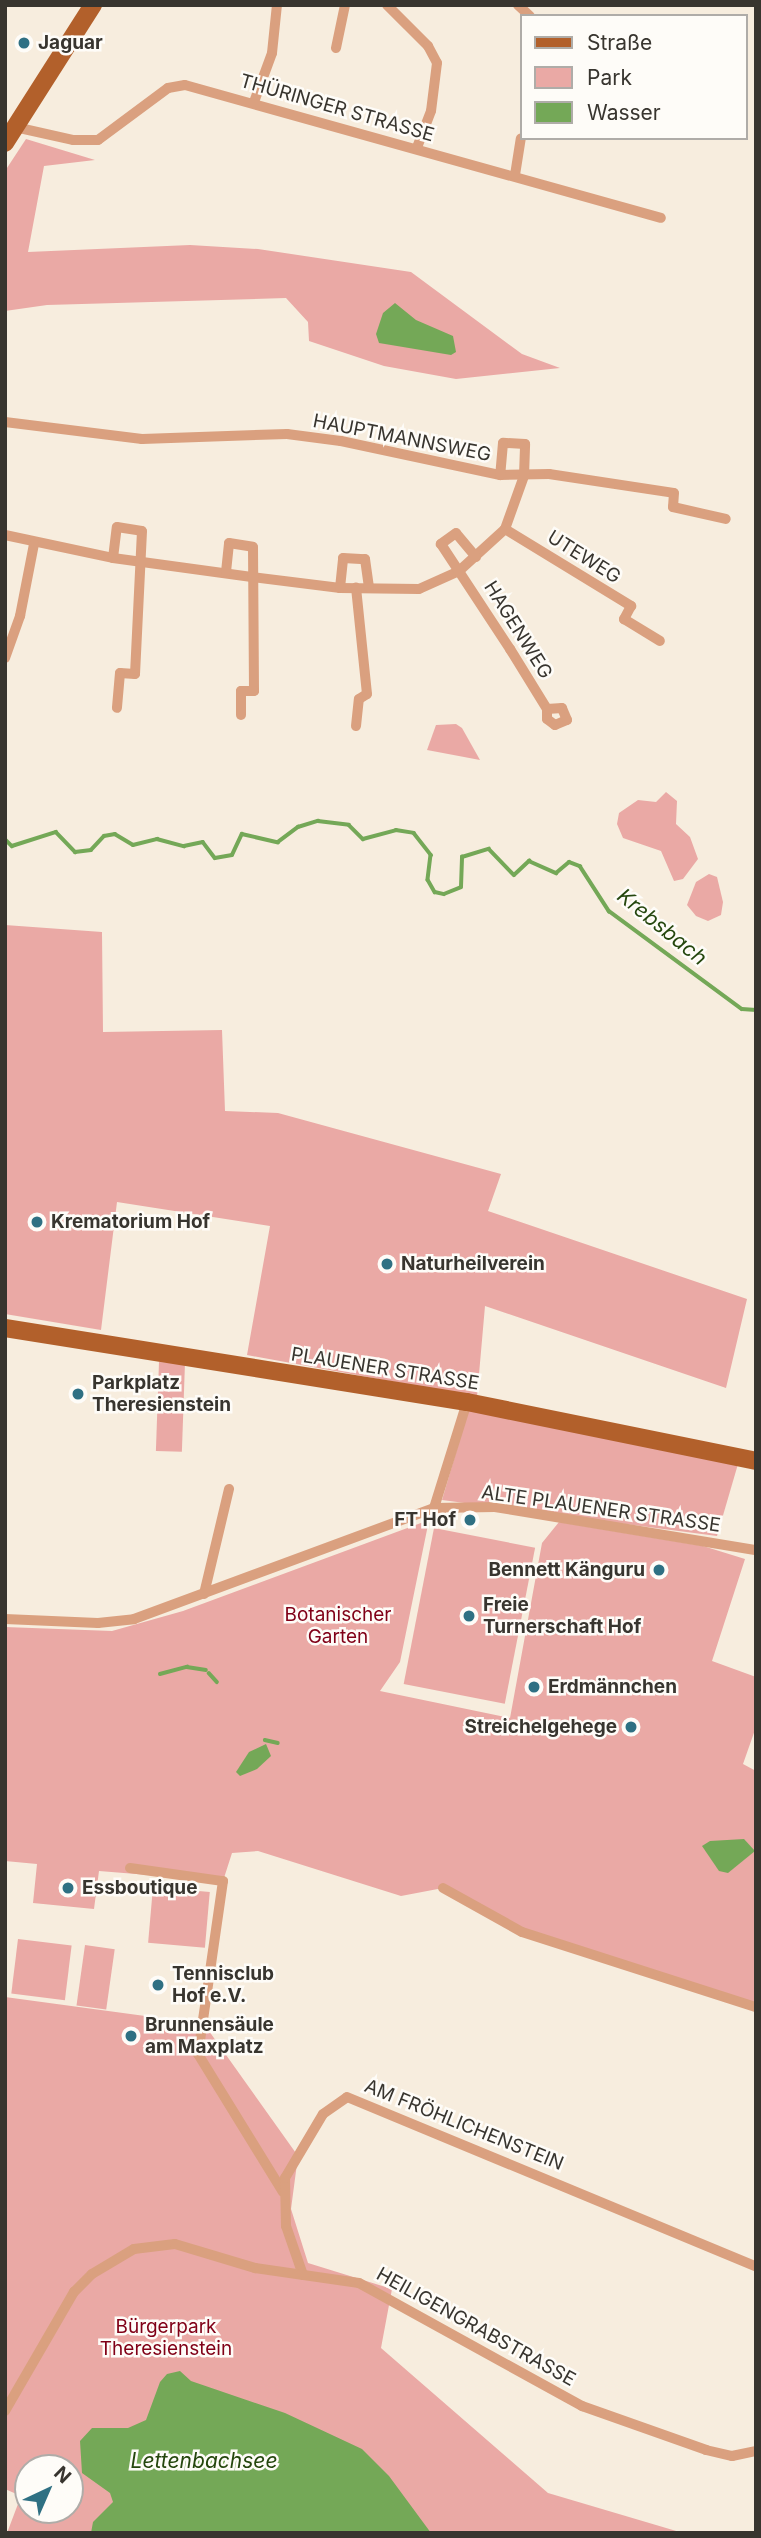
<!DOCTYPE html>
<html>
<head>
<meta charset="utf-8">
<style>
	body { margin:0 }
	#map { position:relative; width:761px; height:2538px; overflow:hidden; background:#f7edde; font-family:Inter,sans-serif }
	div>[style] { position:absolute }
	.green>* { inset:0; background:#eaa9a5; transform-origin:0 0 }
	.water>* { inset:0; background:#74a857 }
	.stream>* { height:3.5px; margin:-1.75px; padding:0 1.75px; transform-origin:1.75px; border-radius:1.75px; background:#74a857 }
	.street>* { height:10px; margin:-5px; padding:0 5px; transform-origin:5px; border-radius:5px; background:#daa07f }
	.primary>* { height:18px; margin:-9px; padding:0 9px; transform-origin:9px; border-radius:9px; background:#b2602b }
	.dots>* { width:19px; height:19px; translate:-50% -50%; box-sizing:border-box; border:4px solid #fefcf8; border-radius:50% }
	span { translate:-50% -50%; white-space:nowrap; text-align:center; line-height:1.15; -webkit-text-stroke:5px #fefcf8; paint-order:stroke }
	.poi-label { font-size:19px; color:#38352f; font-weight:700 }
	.left { translate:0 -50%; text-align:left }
	.right { translate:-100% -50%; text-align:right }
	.street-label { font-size:19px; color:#38352f }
	.park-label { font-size:19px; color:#800017 }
	.water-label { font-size:21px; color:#25470e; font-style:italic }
	.frame { position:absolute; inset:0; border:7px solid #38352f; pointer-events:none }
	.legend { position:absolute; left:520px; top:14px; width:228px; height:126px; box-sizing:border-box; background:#fefcf8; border:2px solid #afaca8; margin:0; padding:9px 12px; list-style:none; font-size:21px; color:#38352f }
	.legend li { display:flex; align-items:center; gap:14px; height:35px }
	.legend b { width:35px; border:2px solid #afaca8 }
	.north { position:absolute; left:14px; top:2454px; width:70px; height:70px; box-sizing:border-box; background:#fefcf8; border:2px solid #afaca8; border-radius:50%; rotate:44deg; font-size:19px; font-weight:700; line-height:28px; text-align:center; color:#38352f }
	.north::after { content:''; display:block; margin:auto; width:24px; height:32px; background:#2f7083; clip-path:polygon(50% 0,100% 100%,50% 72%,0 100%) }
</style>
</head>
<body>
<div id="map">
	<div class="green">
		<div style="clip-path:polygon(26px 139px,95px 160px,44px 166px,28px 252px,190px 245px,258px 249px,411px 272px,522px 354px,560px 368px,456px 379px,384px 366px,309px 341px,308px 322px,286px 298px,47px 305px,5px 311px,5px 171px)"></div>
		<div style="clip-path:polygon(456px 724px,462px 728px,480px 760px,427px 750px,436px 725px)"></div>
		<div style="clip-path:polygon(666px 792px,677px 801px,676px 824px,690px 837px,698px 859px,683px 879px,674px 881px,661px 851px,623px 838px,617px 824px,619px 813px,638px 800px,656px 802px)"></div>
		<div style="clip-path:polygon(709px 874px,717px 877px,723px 902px,721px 915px,708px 921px,696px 916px,687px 905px,696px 882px)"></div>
		<div style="clip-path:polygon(5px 925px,102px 932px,103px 1032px,222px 1030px,225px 1111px,278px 1113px,501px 1174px,488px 1211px,747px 1299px,726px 1388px,485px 1306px,477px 1397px,247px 1355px,270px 1226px,117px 1202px,101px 1330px,5px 1314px)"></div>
		<div style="left:159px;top:1362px;width:26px;height:89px;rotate:2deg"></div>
		<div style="clip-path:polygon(469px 1408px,738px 1464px,717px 1536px,442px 1500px)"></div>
		<div style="clip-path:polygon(429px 1520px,400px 1662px,380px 1691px,510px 1718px,542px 1543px,559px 1522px,703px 1546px,745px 1559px,712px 1661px,756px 1677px,756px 1727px,743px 1764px,756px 1771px,756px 2007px,523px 1932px,443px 1888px,401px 1896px,258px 1851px,232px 1853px,223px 1881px,99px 1871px,94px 1909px,33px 1903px,37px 1864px,5px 1861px,5px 1627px,112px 1631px,183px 1611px)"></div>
		<div style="left:434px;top:1528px;width:103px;height:159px;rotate:11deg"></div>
		<div style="left:153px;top:1887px;width:57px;height:56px;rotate:5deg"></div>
		<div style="left:18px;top:1939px;width:54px;height:55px;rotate:7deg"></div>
		<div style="left:85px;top:1945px;width:30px;height:61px;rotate:8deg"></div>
		<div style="clip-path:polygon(evenodd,5px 1997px,204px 2024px,298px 2156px,291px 2209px,308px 2263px,392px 2289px,381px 2348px,548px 2493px,683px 2533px,7px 2533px,21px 2496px,5px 2489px,5px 1997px,28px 2468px,70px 2468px,70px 2510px,28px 2510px,28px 2468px)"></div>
	</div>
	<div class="water">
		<div style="clip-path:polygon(395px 303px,416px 320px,453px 336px,456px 352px,451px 355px,379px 343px,376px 334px,383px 313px)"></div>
		<div style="clip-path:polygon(266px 1744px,271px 1756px,257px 1769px,240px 1776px,236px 1772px,249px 1752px)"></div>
		<div style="clip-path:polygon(744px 1839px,755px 1851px,728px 1873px,719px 1871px,702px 1846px,710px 1841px)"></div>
		<div style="clip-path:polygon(180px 2371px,191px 2381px,285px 2413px,362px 2449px,389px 2476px,431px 2533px,91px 2533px,93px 2522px,113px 2502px,110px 2493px,82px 2473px,80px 2441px,92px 2428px,128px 2428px,146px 2420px,160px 2382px,167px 2374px)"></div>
	</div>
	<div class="stream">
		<div style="left:5px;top:839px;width:10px;rotate:45deg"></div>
		<div style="left:12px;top:846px;width:46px;rotate:-17.7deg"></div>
		<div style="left:56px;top:832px;width:28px;rotate:46deg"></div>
		<div style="left:75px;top:852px;width:16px;rotate:-7deg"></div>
		<div style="left:91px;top:850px;width:19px;rotate:-47deg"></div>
		<div style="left:104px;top:836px;width:11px;rotate:-10deg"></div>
		<div style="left:115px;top:834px;width:21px;rotate:31deg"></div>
		<div style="left:133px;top:845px;width:25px;rotate:-14deg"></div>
		<div style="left:157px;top:839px;width:28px;rotate:15deg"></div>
		<div style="left:184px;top:846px;width:19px;rotate:-12deg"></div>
		<div style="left:203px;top:842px;width:20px;rotate:53deg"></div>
		<div style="left:215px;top:858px;width:17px;rotate:-10deg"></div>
		<div style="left:232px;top:855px;width:23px;rotate:-65deg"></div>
		<div style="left:242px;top:834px;width:37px;rotate:13deg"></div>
		<div style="left:278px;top:842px;width:25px;rotate:-37deg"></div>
		<div style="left:298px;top:827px;width:21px;rotate:-17deg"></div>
		<div style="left:318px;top:821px;width:31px;rotate:7deg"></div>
		<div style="left:349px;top:825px;width:20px;rotate:45deg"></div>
		<div style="left:363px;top:839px;width:34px;rotate:-15deg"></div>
		<div style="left:396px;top:830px;width:18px;rotate:9deg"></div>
		<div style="left:414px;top:833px;width:28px;rotate:52deg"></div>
		<div style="left:431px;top:855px;width:25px;rotate:97deg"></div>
		<div style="left:428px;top:880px;width:14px;rotate:60deg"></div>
		<div style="left:435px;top:892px;width:9px;rotate:13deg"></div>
		<div style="left:444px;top:894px;width:18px;rotate:-22deg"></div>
		<div style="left:461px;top:887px;width:30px;rotate:-88deg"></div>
		<div style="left:462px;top:857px;width:28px;rotate:-17deg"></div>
		<div style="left:489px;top:849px;width:36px;rotate:46deg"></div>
		<div style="left:514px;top:875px;width:21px;rotate:-43deg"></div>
		<div style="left:529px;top:861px;width:30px;rotate:24deg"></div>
		<div style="left:556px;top:873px;width:17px;rotate:-40deg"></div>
		<div style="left:569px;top:862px;width:12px;rotate:20deg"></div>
		<div style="left:580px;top:866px;width:54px;rotate:57.2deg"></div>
		<div style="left:609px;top:911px;width:165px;rotate:36.4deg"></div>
		<div style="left:742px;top:1009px;width:14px;rotate:4deg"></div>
		<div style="left:209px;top:1673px;width:12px;rotate:48deg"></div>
		<div style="left:160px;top:1674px;width:28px;rotate:-15deg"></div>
		<div style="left:187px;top:1667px;width:19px;rotate:9deg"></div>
		<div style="left:265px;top:1740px;width:13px;rotate:13deg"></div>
	</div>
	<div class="street">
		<div style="left:387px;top:5px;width:58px;rotate:45deg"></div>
		<div style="left:428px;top:46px;width:19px;rotate:62deg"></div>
		<div style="left:437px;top:63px;width:48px;rotate:97.1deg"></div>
		<div style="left:431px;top:111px;width:40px;rotate:111deg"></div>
		<div style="left:518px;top:5px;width:16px;rotate:43deg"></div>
		<div style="left:336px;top:48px;width:44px;rotate:-78.2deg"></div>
		<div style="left:254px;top:102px;width:52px;rotate:-69.8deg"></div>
		<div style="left:272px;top:53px;width:48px;rotate:-84.1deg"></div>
		<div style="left:15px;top:127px;width:59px;rotate:12.6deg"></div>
		<div style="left:73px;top:140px;width:25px"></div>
		<div style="left:98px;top:140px;width:87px;rotate:-36.6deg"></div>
		<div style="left:168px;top:88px;width:17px;rotate:-10deg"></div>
		<div style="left:185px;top:85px;width:494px;rotate:15.6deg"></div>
		<div style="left:515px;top:175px;width:37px;rotate:-81deg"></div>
		<div style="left:5px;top:422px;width:138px;rotate:7.1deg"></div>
		<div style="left:142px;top:439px;width:145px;rotate:-2deg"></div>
		<div style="left:287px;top:434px;width:54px;rotate:7.4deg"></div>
		<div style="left:341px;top:441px;width:163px;rotate:12.1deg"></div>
		<div style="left:500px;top:475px;width:49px;rotate:-1.2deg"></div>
		<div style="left:549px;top:474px;width:126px;rotate:8.6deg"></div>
		<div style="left:674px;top:493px;width:14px;rotate:94deg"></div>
		<div style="left:673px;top:507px;width:54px;rotate:12.8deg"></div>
		<div style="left:505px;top:529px;width:148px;rotate:31.4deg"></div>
		<div style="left:631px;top:606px;width:15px;rotate:118deg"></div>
		<div style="left:624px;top:619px;width:42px;rotate:31.4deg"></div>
		<div style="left:5px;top:535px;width:110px;rotate:12deg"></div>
		<div style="left:113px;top:558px;width:140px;rotate:7.8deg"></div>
		<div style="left:252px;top:577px;width:89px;rotate:7.1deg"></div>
		<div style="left:340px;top:588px;width:79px;rotate:0.7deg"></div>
		<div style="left:419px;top:589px;width:44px;rotate:-24.2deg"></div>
		<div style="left:459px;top:571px;width:62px;rotate:-42.4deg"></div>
		<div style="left:505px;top:529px;width:56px;rotate:-70.3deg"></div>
		<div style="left:524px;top:476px;width:32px;rotate:-88deg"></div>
		<div style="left:525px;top:444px;width:22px;rotate:-177deg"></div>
		<div style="left:503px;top:443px;width:32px;rotate:95deg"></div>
		<div style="left:476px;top:557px;width:31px;rotate:-130deg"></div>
		<div style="left:456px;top:533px;width:19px;rotate:144deg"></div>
		<div style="left:441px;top:544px;width:126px;rotate:56.7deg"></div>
		<div style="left:510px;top:649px;width:70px;rotate:58.3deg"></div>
		<div style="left:547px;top:709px;width:10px;rotate:90deg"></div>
		<div style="left:547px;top:719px;width:10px;rotate:37deg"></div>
		<div style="left:555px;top:725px;width:13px;rotate:-23deg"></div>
		<div style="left:567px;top:720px;width:13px;rotate:-113deg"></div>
		<div style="left:562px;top:708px;width:15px;rotate:176deg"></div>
		<div style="left:113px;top:558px;width:31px;rotate:-83deg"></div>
		<div style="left:117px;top:527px;width:25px;rotate:9deg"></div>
		<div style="left:142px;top:531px;width:143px;rotate:92.8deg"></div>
		<div style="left:135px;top:674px;width:15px;rotate:-176deg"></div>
		<div style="left:120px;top:673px;width:35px;rotate:95deg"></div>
		<div style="left:226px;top:572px;width:29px;rotate:-84deg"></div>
		<div style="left:229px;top:543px;width:24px;rotate:9deg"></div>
		<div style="left:253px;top:547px;width:144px;rotate:89.6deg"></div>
		<div style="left:254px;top:691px;width:13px;rotate:180deg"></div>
		<div style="left:241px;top:691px;width:24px;rotate:90deg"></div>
		<div style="left:340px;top:588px;width:30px;rotate:-84deg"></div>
		<div style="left:343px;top:558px;width:22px;rotate:3deg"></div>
		<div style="left:365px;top:559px;width:28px;rotate:82deg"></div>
		<div style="left:5px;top:658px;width:45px;rotate:-70.3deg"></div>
		<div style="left:20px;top:616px;width:73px;rotate:-79deg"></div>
		<div style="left:356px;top:726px;width:27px;rotate:-84deg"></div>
		<div style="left:359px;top:699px;width:9px;rotate:-32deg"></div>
		<div style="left:367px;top:694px;width:107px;rotate:-95.9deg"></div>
		<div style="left:434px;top:1508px;width:111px;rotate:-72.7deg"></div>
		<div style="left:204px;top:1594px;width:108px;rotate:-76.6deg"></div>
		<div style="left:5px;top:1619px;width:93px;rotate:2.5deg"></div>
		<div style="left:98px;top:1623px;width:36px;rotate:-6deg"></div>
		<div style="left:134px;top:1619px;width:320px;rotate:-20.3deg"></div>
		<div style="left:434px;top:1508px;width:61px;rotate:-0.9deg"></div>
		<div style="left:495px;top:1507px;width:265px;rotate:9.4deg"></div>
		<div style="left:130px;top:1868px;width:94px;rotate:8deg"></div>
		<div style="left:223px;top:1881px;width:175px;rotate:98.2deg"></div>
		<div style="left:198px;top:2054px;width:162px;rotate:58.4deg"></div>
		<div style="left:443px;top:1888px;width:90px;rotate:29.1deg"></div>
		<div style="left:522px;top:1932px;width:246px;rotate:17.8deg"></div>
		<div style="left:303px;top:2275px;width:52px;rotate:-109.1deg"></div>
		<div style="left:286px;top:2226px;width:48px;rotate:-91.2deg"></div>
		<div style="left:285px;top:2178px;width:74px;rotate:-59.3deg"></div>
		<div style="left:323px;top:2114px;width:29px;rotate:-35deg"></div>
		<div style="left:347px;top:2097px;width:443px;rotate:22.5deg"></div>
		<div style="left:5px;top:2411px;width:138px;rotate:-59.9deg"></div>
		<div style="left:74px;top:2292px;width:25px;rotate:-45deg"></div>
		<div style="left:92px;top:2274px;width:49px;rotate:-30.8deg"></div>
		<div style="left:134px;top:2249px;width:41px;rotate:-7deg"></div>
		<div style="left:175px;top:2244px;width:84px;rotate:16.7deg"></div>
		<div style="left:255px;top:2268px;width:105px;rotate:8.2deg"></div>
		<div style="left:359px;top:2283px;width:255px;rotate:28.9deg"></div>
		<div style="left:582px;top:2406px;width:132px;rotate:19.5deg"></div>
		<div style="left:706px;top:2450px;width:27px;rotate:13deg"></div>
		<div style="left:732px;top:2456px;width:25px;rotate:-12deg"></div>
	</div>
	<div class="primary">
		<div style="left:5px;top:143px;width:164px;rotate:-57.5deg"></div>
		<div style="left:5px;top:1328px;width:468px;rotate:9.1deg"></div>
		<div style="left:467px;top:1402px;width:295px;rotate:11.5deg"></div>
	</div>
	<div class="dots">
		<div style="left:24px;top:43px;background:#2f7083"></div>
		<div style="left:37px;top:1222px;background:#2f7083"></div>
		<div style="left:387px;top:1264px;background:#2f7083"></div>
		<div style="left:78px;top:1394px;background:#2f7083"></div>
		<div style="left:470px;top:1520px;background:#2f7083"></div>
		<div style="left:659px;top:1570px;background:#2f7083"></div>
		<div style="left:469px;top:1616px;background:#2f7083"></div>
		<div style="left:534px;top:1687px;background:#2f7083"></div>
		<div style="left:631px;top:1727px;background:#2f7083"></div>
		<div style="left:68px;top:1888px;background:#2f7083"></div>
		<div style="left:158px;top:1985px;background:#2f7083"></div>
		<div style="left:131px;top:2036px;background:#2f7083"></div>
	</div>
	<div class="poi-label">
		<span class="left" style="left:38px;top:43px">Jaguar</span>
		<span class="left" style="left:51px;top:1222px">Krematorium Hof</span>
		<span class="left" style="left:401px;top:1264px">Naturheilverein</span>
		<span class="left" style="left:92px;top:1394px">Parkplatz<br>Theresienstein</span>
		<span class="right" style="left:456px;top:1520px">FT Hof</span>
		<span class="right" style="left:645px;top:1570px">Bennett Känguru</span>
		<span class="left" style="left:483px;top:1616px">Freie<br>Turnerschaft Hof</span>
		<span class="left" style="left:548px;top:1687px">Erdmännchen</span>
		<span class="right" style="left:617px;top:1727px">Streichelgehege</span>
		<span class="left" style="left:82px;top:1888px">Essboutique</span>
		<span class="left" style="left:172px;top:1985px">Tennisclub<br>Hof e.V.</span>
		<span class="left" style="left:145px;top:2036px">Brunnensäule<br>am Maxplatz</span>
	</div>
	<div class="street-label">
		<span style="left:337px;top:108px;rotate:16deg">THÜRINGER STRASSE</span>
		<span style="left:402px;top:438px;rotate:11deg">HAUPTMANNSWEG</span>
		<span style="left:584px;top:557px;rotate:32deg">UTEWEG</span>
		<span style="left:518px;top:630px;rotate:58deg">HAGENWEG</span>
		<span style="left:385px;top:1369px;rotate:9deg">PLAUENER STRASSE</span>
		<span style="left:601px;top:1509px;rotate:8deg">ALTE PLAUENER STRASSE</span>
		<span style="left:464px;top:2125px;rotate:22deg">AM FRÖHLICHENSTEIN</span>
		<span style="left:476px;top:2327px;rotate:29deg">HEILIGENGRABSTRASSE</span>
	</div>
	<div class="park-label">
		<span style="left:338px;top:1626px">Botanischer<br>Garten</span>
		<span style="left:166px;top:2338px">Bürgerpark<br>Theresienstein</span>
	</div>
	<div class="water-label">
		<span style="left:662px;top:927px;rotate:39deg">Krebsbach</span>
		<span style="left:204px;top:2461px">Lettenbachsee</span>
	</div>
	<div class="frame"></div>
	<ul class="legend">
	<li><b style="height:9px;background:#b2602b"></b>Straße</li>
	<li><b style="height:19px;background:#eaa9a5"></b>Park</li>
	<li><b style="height:19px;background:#74a857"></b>Wasser</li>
	</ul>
	<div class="north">N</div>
</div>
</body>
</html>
